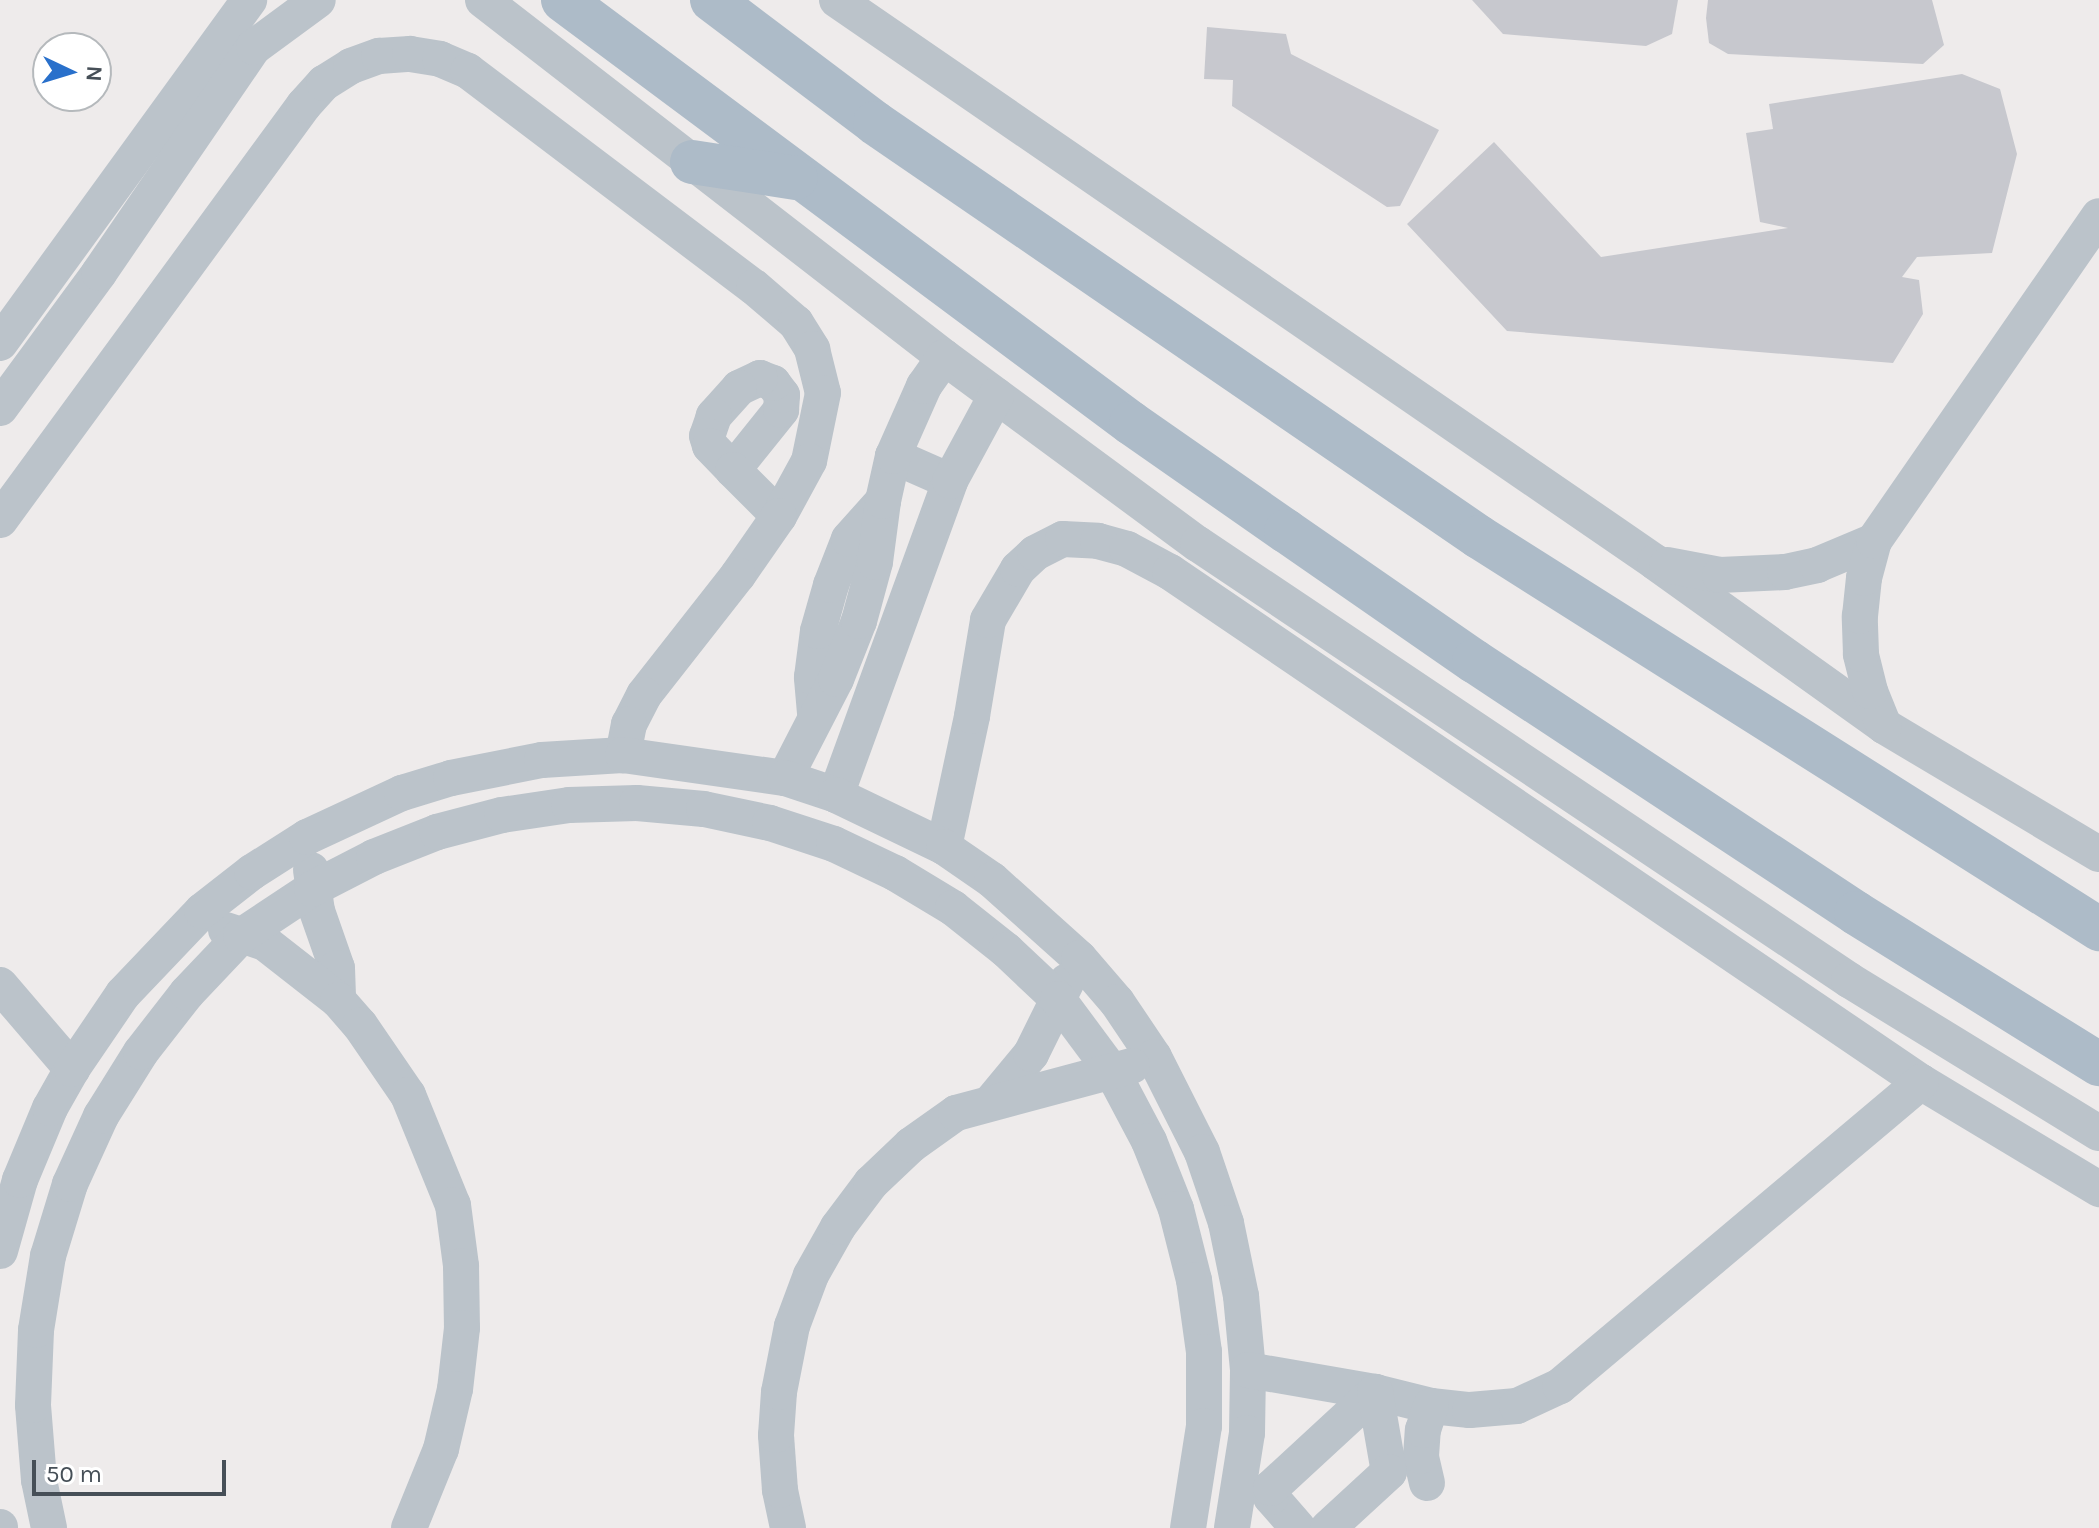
<!DOCTYPE html>
<html>
<head>
<meta charset="utf-8">
<style>
	body { margin:0 }
	#map { position:relative; width:2099px; height:1528px; overflow:hidden; background:#eeebeb; font-family:Karla,sans-serif }
	div>[style] { position:absolute }
	.building>* { inset:0; background:#c7c8ce }
	.minor>* { height:36px; margin:-18px; padding:0 18px; transform-origin:18px; border-radius:18px; background:#bbc3ca }
	.major>* { height:44px; margin:-22px; padding:0 22px; transform-origin:22px; border-radius:22px; background:#adbbc8 }
	span { translate:-50% -50%; white-space:nowrap; text-align:center; line-height:1.15; -webkit-text-stroke:8px #fff; paint-order:stroke }
	.north { position:absolute; left:32px; top:32px; width:80px; height:80px; box-sizing:border-box; background:#fff; border:2px solid #b5b9bc; border-radius:50%; rotate:94deg; font-size:22px; font-weight:700; line-height:32px; text-align:center; color:#464f57 }
	.north::after { content:''; display:block; margin:auto; width:28px; height:36px; background:#2970cb; clip-path:polygon(50% 0,100% 100%,50% 72%,0 100%) }
	.scale { position:absolute; left:32px; top:1460px; width:194px; height:36px; box-sizing:border-box; border:4px solid #464f57; border-top:0; padding-left:10px; font-size:24px; line-height:28px; white-space:nowrap; color:#464f57; -webkit-text-stroke:6px #fff; paint-order:stroke }
</style>
</head>
<body>
<div id="map">
	<div class="building">
		<div style="clip-path:polygon(1472px 0,1678px 0,1672px 34px,1646px 46px,1503px 34px)"></div>
		<div style="clip-path:polygon(1708px 0,1932px 0,1944px 45px,1923px 64px,1728px 54px,1709px 43px,1706px 18px)"></div>
		<div style="clip-path:polygon(1207px 27px,1286px 34px,1291px 54px,1439px 130px,1400px 206px,1387px 207px,1232px 106px,1233px 80px,1204px 79px)"></div>
		<div style="clip-path:polygon(1962px 74px,2000px 89px,2017px 154px,1992px 253px,1917px 257px,1902px 277px,1919px 280px,1923px 314px,1893px 363px,1507px 331px,1407px 224px,1494px 142px,1601px 257px,1788px 228px,1760px 222px,1746px 133px,1773px 129px,1769px 104px)"></div>
	</div>
	<div class="minor">
		<div style="left:483px;top:0;width:583px;rotate:37.75deg"></div>
		<div style="left:944px;top:357px;width:315px;rotate:36.4deg"></div>
		<div style="left:1198px;top:544px;width:784px;rotate:33.81deg"></div>
		<div style="left:1849px;top:980px;width:293px;rotate:31.5deg"></div>
		<div style="left:837px;top:0;width:992px;rotate:34.49deg"></div>
		<div style="left:1655px;top:562px;width:282px;rotate:35.6deg"></div>
		<div style="left:1884px;top:726px;width:250px;rotate:30.8deg"></div>
		<div style="left:0;top:343px;width:424px;rotate:-54deg"></div>
		<div style="left:0;top:408px;width:167px;rotate:-53.7deg"></div>
		<div style="left:99px;top:273px;width:274px;rotate:-55.6deg"></div>
		<div style="left:254px;top:47px;width:79px;rotate:-36.3deg"></div>
		<div style="left:893px;top:456px;width:62px;rotate:23.7deg"></div>
		<div style="left:733px;top:470px;width:77px;rotate:-51.3deg"></div>
		<div style="left:781px;top:410px;width:15px;rotate:-86deg"></div>
		<div style="left:782px;top:395px;width:15px;rotate:-127deg"></div>
		<div style="left:773px;top:383px;width:14px;rotate:-159deg"></div>
		<div style="left:760px;top:378px;width:23px;rotate:155deg"></div>
		<div style="left:739px;top:388px;width:38px;rotate:132deg"></div>
		<div style="left:714px;top:416px;width:21px;rotate:109deg"></div>
		<div style="left:707px;top:436px;width:10px;rotate:73deg"></div>
		<div style="left:710px;top:446px;width:33px;rotate:46deg"></div>
		<div style="left:733px;top:470px;width:65px;rotate:45deg"></div>
		<div style="left:0;top:520px;width:514px;rotate:-53.78deg"></div>
		<div style="left:304px;top:105px;width:30px;rotate:-48deg"></div>
		<div style="left:324px;top:83px;width:32px;rotate:-32deg"></div>
		<div style="left:351px;top:66px;width:30px;rotate:-20deg"></div>
		<div style="left:379px;top:56px;width:31px;rotate:-4deg"></div>
		<div style="left:410px;top:54px;width:30px;rotate:9deg"></div>
		<div style="left:440px;top:59px;width:30px;rotate:23deg"></div>
		<div style="left:468px;top:71px;width:358px;rotate:37.1deg"></div>
		<div style="left:754px;top:287px;width:55px;rotate:40.6deg"></div>
		<div style="left:796px;top:323px;width:31px;rotate:58deg"></div>
		<div style="left:812px;top:349px;width:45px;rotate:76deg"></div>
		<div style="left:823px;top:393px;width:69px;rotate:101.6deg"></div>
		<div style="left:809px;top:461px;width:63px;rotate:118.6deg"></div>
		<div style="left:779px;top:516px;width:72px;rotate:124.8deg"></div>
		<div style="left:738px;top:575px;width:152px;rotate:128.1deg"></div>
		<div style="left:644px;top:695px;width:33px;rotate:117deg"></div>
		<div style="left:629px;top:724px;width:32px;rotate:101deg"></div>
		<div style="left:1667px;top:565px;width:54px;rotate:10.7deg"></div>
		<div style="left:1720px;top:575px;width:65px;rotate:-2.6deg"></div>
		<div style="left:1785px;top:572px;width:33px;rotate:-12deg"></div>
		<div style="left:1817px;top:565px;width:62px;rotate:-22.8deg"></div>
		<div style="left:815px;top:713px;width:36px;rotate:-95deg"></div>
		<div style="left:812px;top:677px;width:46px;rotate:-82.6deg"></div>
		<div style="left:818px;top:631px;width:48px;rotate:-74.2deg"></div>
		<div style="left:831px;top:585px;width:49px;rotate:-68.6deg"></div>
		<div style="left:849px;top:539px;width:51px;rotate:-48.2deg"></div>
		<div style="left:1884px;top:726px;width:38px;rotate:-112deg"></div>
		<div style="left:1870px;top:691px;width:38px;rotate:-104deg"></div>
		<div style="left:1861px;top:654px;width:38px;rotate:-92deg"></div>
		<div style="left:1860px;top:616px;width:38px;rotate:-84deg"></div>
		<div style="left:1864px;top:578px;width:38px;rotate:-75deg"></div>
		<div style="left:1874px;top:541px;width:395px;rotate:-55.3deg"></div>
		<div style="left:785px;top:778px;width:111px;rotate:-62.7deg"></div>
		<div style="left:836px;top:679px;width:62px;rotate:-68.4deg"></div>
		<div style="left:859px;top:621px;width:61px;rotate:-74.8deg"></div>
		<div style="left:875px;top:562px;width:62px;rotate:-82.5deg"></div>
		<div style="left:883px;top:501px;width:46px;rotate:-77.5deg"></div>
		<div style="left:893px;top:456px;width:77px;rotate:-66.1deg"></div>
		<div style="left:924px;top:386px;width:35px;rotate:-55deg"></div>
		<div style="left:836px;top:795px;width:334px;rotate:-70deg"></div>
		<div style="left:950px;top:481px;width:97px;rotate:-61.6deg"></div>
		<div style="left:944px;top:847px;width:134px;rotate:-77.9deg"></div>
		<div style="left:972px;top:716px;width:97px;rotate:-80.5deg"></div>
		<div style="left:988px;top:620px;width:59px;rotate:-59.5deg"></div>
		<div style="left:1018px;top:569px;width:23px;rotate:-43deg"></div>
		<div style="left:1035px;top:553px;width:31px;rotate:-27deg"></div>
		<div style="left:1063px;top:539px;width:35px;rotate:3deg"></div>
		<div style="left:1098px;top:541px;width:30px;rotate:15deg"></div>
		<div style="left:1127px;top:549px;width:49px;rotate:28.1deg"></div>
		<div style="left:1170px;top:572px;width:908px;rotate:34.18deg"></div>
		<div style="left:1921px;top:1082px;width:208px;rotate:31deg"></div>
		<div style="left:311px;top:870px;width:41px;rotate:81.7deg"></div>
		<div style="left:317px;top:911px;width:60px;rotate:70.7deg"></div>
		<div style="left:337px;top:968px;width:32px;rotate:88deg"></div>
		<div style="left:226px;top:930px;width:41px;rotate:18.4deg"></div>
		<div style="left:265px;top:943px;width:93px;rotate:38deg"></div>
		<div style="left:338px;top:1000px;width:33px;rotate:49deg"></div>
		<div style="left:360px;top:1025px;width:85px;rotate:55.6deg"></div>
		<div style="left:408px;top:1095px;width:119px;rotate:67.8deg"></div>
		<div style="left:453px;top:1205px;width:62px;rotate:82.5deg"></div>
		<div style="left:461px;top:1266px;width:62px;rotate:89.1deg"></div>
		<div style="left:462px;top:1328px;width:61px;rotate:96.5deg"></div>
		<div style="left:455px;top:1389px;width:62px;rotate:103.1deg"></div>
		<div style="left:441px;top:1449px;width:85px;rotate:112.1deg"></div>
		<div style="left:0;top:985px;width:111px;rotate:49.4deg"></div>
		<div style="left:992px;top:1101px;width:61px;rotate:-50.3deg"></div>
		<div style="left:1031px;top:1054px;width:81px;rotate:-63.7deg"></div>
		<div style="left:0;top:1251px;width:74px;rotate:-74.3deg"></div>
		<div style="left:20px;top:1180px;width:78px;rotate:-67.4deg"></div>
		<div style="left:50px;top:1108px;width:45px;rotate:-60.6deg"></div>
		<div style="left:72px;top:1069px;width:91px;rotate:-55.8deg"></div>
		<div style="left:123px;top:994px;width:115px;rotate:-46.4deg"></div>
		<div style="left:202px;top:911px;width:63px;rotate:-38deg"></div>
		<div style="left:252px;top:872px;width:65px;rotate:-32.5deg"></div>
		<div style="left:307px;top:837px;width:105px;rotate:-24.9deg"></div>
		<div style="left:402px;top:793px;width:51px;rotate:-17deg"></div>
		<div style="left:451px;top:778px;width:93px;rotate:-11.2deg"></div>
		<div style="left:542px;top:760px;width:81px;rotate:-3.5deg"></div>
		<div style="left:623px;top:755px;width:164px;rotate:8.1deg"></div>
		<div style="left:785px;top:778px;width:54px;rotate:18.4deg"></div>
		<div style="left:836px;top:795px;width:120px;rotate:25.7deg"></div>
		<div style="left:944px;top:847px;width:58px;rotate:34.5deg"></div>
		<div style="left:992px;top:880px;width:117px;rotate:41.9deg"></div>
		<div style="left:1079px;top:958px;width:58px;rotate:49.2deg"></div>
		<div style="left:1117px;top:1002px;width:66px;rotate:56.1deg"></div>
		<div style="left:1154px;top:1057px;width:106px;rotate:63.2deg"></div>
		<div style="left:1202px;top:1152px;width:75px;rotate:71.3deg"></div>
		<div style="left:1226px;top:1223px;width:75px;rotate:78.4deg"></div>
		<div style="left:1241px;top:1296px;width:74px;rotate:84.6deg"></div>
		<div style="left:1248px;top:1370px;width:63px;rotate:90.9deg"></div>
		<div style="left:1247px;top:1433px;width:96px;rotate:99deg"></div>
		<div style="left:1248px;top:1370px;width:129px;rotate:9.8deg"></div>
		<div style="left:1375px;top:1392px;width:58px;rotate:14deg"></div>
		<div style="left:1431px;top:1406px;width:39px;rotate:6deg"></div>
		<div style="left:1470px;top:1410px;width:47px;rotate:-4.9deg"></div>
		<div style="left:1517px;top:1406px;width:47px;rotate:-24.9deg"></div>
		<div style="left:1560px;top:1386px;width:472px;rotate:-40.1deg"></div>
		<div style="left:1427px;top:1483px;width:28px;rotate:-103deg"></div>
		<div style="left:1421px;top:1456px;width:26px;rotate:-86deg"></div>
		<div style="left:1423px;top:1430px;width:25px;rotate:-72deg"></div>
		<div style="left:0;top:1527px;width:1px;rotate:90deg"></div>
		<div style="left:49px;top:1528px;width:49px;rotate:-101.8deg"></div>
		<div style="left:39px;top:1480px;width:75px;rotate:-94.6deg"></div>
		<div style="left:33px;top:1405px;width:75px;rotate:-87.7deg"></div>
		<div style="left:36px;top:1330px;width:75px;rotate:-80.8deg"></div>
		<div style="left:48px;top:1256px;width:75px;rotate:-73deg"></div>
		<div style="left:70px;top:1184px;width:75px;rotate:-65.5deg"></div>
		<div style="left:101px;top:1116px;width:75px;rotate:-58deg"></div>
		<div style="left:141px;top:1052px;width:75px;rotate:-52.1deg"></div>
		<div style="left:187px;top:993px;width:79px;rotate:-46.5deg"></div>
		<div style="left:241px;top:936px;width:85px;rotate:-33.5deg"></div>
		<div style="left:312px;top:889px;width:70px;rotate:-27.3deg"></div>
		<div style="left:374px;top:857px;width:68px;rotate:-21.6deg"></div>
		<div style="left:437px;top:832px;width:67px;rotate:-14.7deg"></div>
		<div style="left:502px;top:815px;width:68px;rotate:-8.5deg"></div>
		<div style="left:569px;top:805px;width:68px;rotate:-1.7deg"></div>
		<div style="left:637px;top:803px;width:67px;rotate:5.1deg"></div>
		<div style="left:704px;top:809px;width:67px;rotate:12deg"></div>
		<div style="left:770px;top:823px;width:67px;rotate:18.2deg"></div>
		<div style="left:834px;top:844px;width:68px;rotate:25.4deg"></div>
		<div style="left:895px;top:873px;width:68px;rotate:31.1deg"></div>
		<div style="left:953px;top:908px;width:68px;rotate:38.4deg"></div>
		<div style="left:1006px;top:950px;width:71px;rotate:43.3deg"></div>
		<div style="left:1058px;top:999px;width:92px;rotate:53.4deg"></div>
		<div style="left:1113px;top:1073px;width:77px;rotate:62.1deg"></div>
		<div style="left:1149px;top:1141px;width:73px;rotate:68.3deg"></div>
		<div style="left:1176px;top:1209px;width:73px;rotate:75.8deg"></div>
		<div style="left:1194px;top:1280px;width:73px;rotate:82.1deg"></div>
		<div style="left:1204px;top:1352px;width:74px;rotate:90deg"></div>
		<div style="left:1204px;top:1426px;width:103px;rotate:98.9deg"></div>
		<div style="left:788px;top:1528px;width:39px;rotate:-102deg"></div>
		<div style="left:780px;top:1490px;width:55px;rotate:-94.2deg"></div>
		<div style="left:776px;top:1435px;width:43px;rotate:-86deg"></div>
		<div style="left:779px;top:1392px;width:67px;rotate:-78.9deg"></div>
		<div style="left:792px;top:1326px;width:54px;rotate:-69.6deg"></div>
		<div style="left:811px;top:1275px;width:55px;rotate:-60.6deg"></div>
		<div style="left:838px;top:1227px;width:55px;rotate:-53.1deg"></div>
		<div style="left:871px;top:1183px;width:55px;rotate:-43.5deg"></div>
		<div style="left:911px;top:1145px;width:55px;rotate:-35.4deg"></div>
		<div style="left:956px;top:1113px;width:182px;rotate:-15deg"></div>
		<div style="left:1298px;top:1528px;width:41px;rotate:-131.1deg"></div>
		<div style="left:1271px;top:1497px;width:9px;rotate:-90deg"></div>
		<div style="left:1271px;top:1488px;width:142px;rotate:-42.7deg"></div>
		<div style="left:1375px;top:1392px;width:81px;rotate:80.1deg"></div>
		<div style="left:1389px;top:1472px;width:83px;rotate:137.4deg"></div>
	</div>
	<div class="major">
		<div style="left:563px;top:0;width:708px;rotate:36.68deg"></div>
		<div style="left:1131px;top:423px;width:189px;rotate:34.9deg"></div>
		<div style="left:1286px;top:531px;width:229px;rotate:34.7deg"></div>
		<div style="left:1474px;top:661px;width:458px;rotate:33.4deg"></div>
		<div style="left:1856px;top:913px;width:286px;rotate:31.9deg"></div>
		<div style="left:712px;top:0;width:204px;rotate:37deg"></div>
		<div style="left:875px;top:123px;width:732px;rotate:34.43deg"></div>
		<div style="left:1479px;top:537px;width:734px;rotate:32.3deg"></div>
		<div style="left:692px;top:162px;width:105px;rotate:8.7deg"></div>
	</div>
	<div class="north">N</div>
	<div class="scale">50 m</div>
</div>
</body>
</html>
